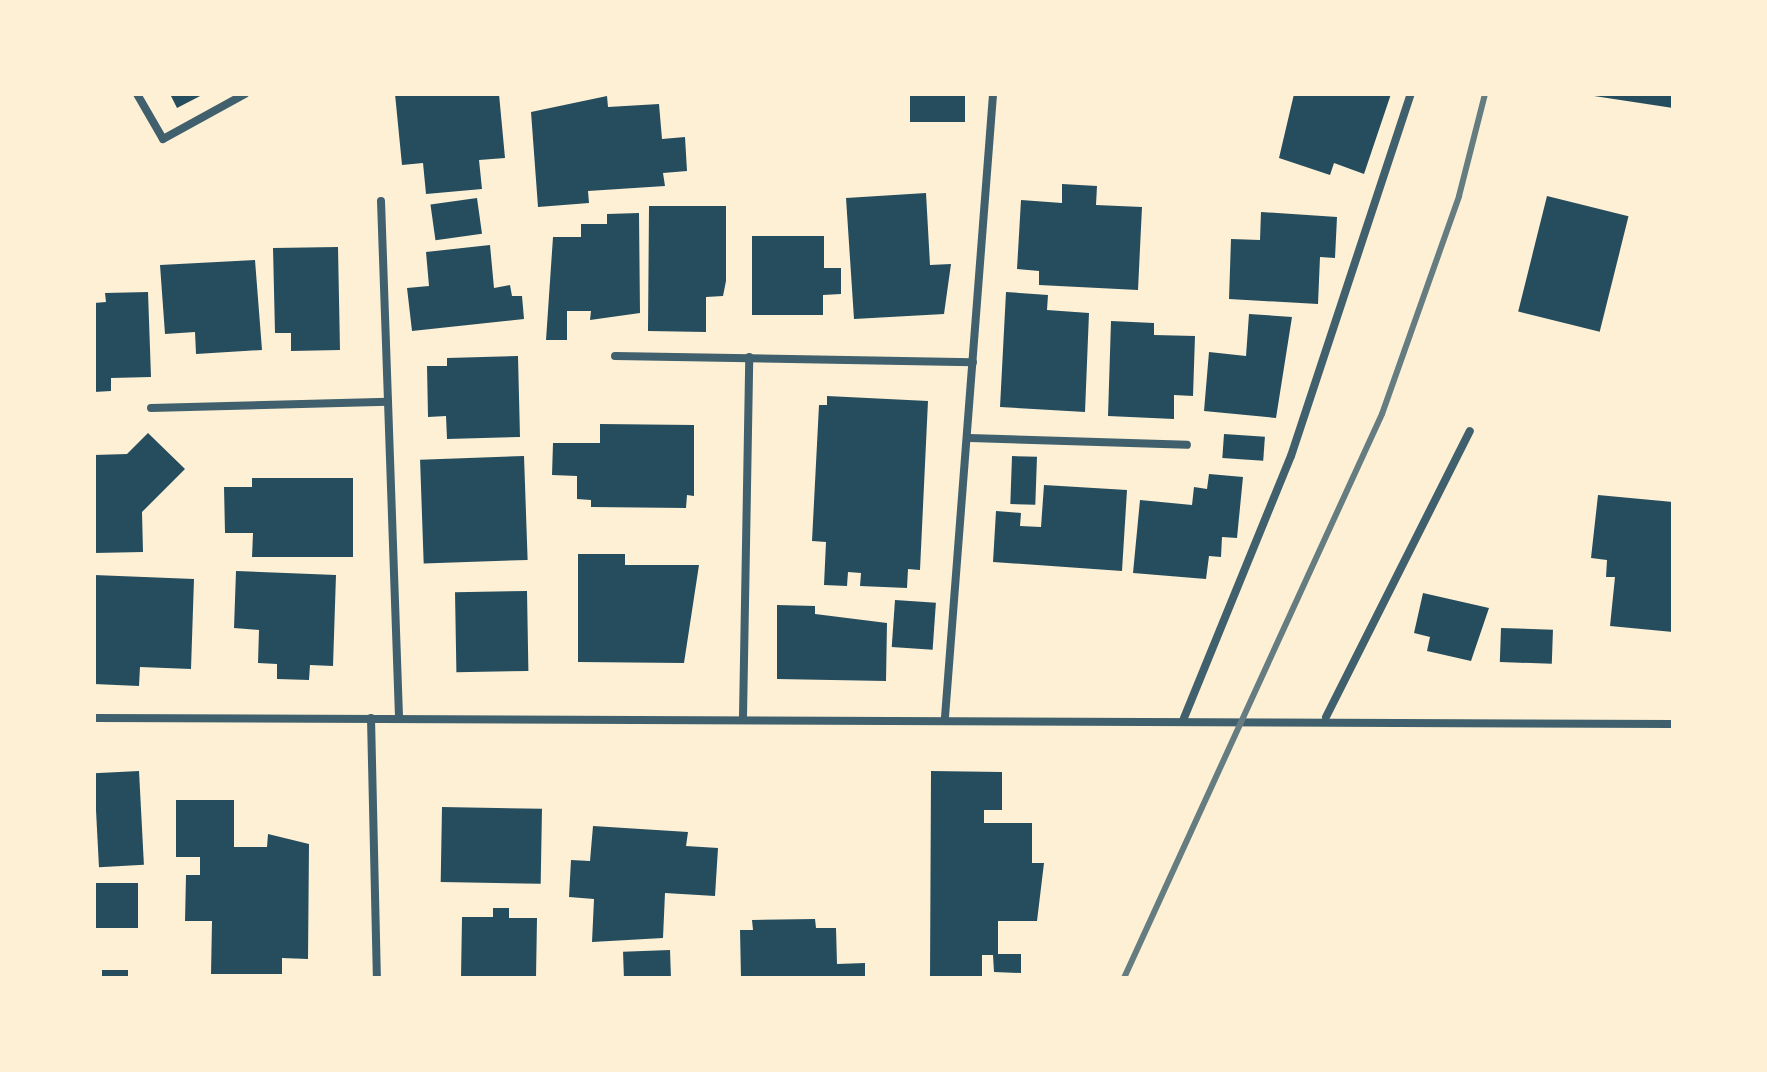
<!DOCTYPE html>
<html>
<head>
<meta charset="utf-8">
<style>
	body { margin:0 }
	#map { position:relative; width:1767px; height:1072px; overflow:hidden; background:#fdf0d5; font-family:"Space Grotesk",sans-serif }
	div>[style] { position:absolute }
	.building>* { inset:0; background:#264d5e; transform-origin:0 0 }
	.minor>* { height:8px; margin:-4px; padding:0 4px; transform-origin:4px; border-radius:4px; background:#3f606c }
	.rail>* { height:6px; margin:-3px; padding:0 3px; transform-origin:3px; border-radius:3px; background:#657d81 }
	span { translate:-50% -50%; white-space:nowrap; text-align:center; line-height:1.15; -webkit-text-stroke:7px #fdf0d5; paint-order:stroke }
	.frame { position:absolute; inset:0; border:96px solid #fdf0d5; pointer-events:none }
</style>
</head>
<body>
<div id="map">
	<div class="building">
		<div style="clip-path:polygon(170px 94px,204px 94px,177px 108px)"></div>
		<div style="clip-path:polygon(395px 94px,499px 94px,505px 158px,479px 160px,482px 189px,426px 194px,423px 163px,402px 165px)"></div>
		<div style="left:910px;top:94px;width:55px;height:28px"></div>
		<div style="clip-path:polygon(1294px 94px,1391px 94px,1364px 174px,1334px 163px,1330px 175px,1279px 158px)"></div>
		<div style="clip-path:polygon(1594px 94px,1673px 94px,1673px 108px,1594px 96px)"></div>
		<div style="clip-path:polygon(607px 96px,608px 107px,659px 104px,662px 139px,685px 137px,687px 171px,663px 173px,665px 186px,588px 191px,589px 203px,538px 207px,531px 112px)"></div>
		<div style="clip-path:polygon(1062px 184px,1097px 186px,1096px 205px,1142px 207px,1138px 290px,1039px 285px,1039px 271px,1017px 269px,1021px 200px,1062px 203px)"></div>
		<div style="clip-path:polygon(926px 193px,930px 265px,951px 264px,944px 314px,854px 319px,846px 198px)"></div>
		<div style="left:1547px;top:196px;width:84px;height:119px;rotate:14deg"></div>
		<div style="left:477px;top:198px;width:36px;height:47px;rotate:82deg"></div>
		<div style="clip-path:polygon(649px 206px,726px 206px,726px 281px,723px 296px,706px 297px,706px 332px,648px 331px)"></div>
		<div style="clip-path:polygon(1261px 212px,1337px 217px,1335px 258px,1320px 257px,1318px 304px,1229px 299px,1231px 239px,1260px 240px)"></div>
		<div style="clip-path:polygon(639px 213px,640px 313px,590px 320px,591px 311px,567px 311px,567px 340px,546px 340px,553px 237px,581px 237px,581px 224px,607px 224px,607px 214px)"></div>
		<div style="clip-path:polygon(752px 236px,824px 236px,824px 268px,841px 268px,841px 294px,823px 295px,823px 315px,752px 315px)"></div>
		<div style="clip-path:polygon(490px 245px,494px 288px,510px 285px,512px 296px,522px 296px,524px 319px,412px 331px,407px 288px,429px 286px,426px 252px)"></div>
		<div style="clip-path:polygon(338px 247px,340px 350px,291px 351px,291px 333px,275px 333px,273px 248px)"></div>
		<div style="clip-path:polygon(255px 260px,262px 350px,196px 354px,195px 332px,165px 334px,160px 265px)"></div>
		<div style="clip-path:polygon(148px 292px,151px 377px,111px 378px,111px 391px,94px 392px,94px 303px,106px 302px,105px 293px)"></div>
		<div style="clip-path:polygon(1006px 292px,1048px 295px,1047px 310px,1089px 313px,1085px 412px,1000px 407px)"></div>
		<div style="clip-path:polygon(1249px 314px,1292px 317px,1276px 418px,1204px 411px,1209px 352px,1246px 356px)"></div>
		<div style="clip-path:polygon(1111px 321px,1154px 323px,1154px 335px,1195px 336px,1193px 396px,1174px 395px,1174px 419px,1108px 416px)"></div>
		<div style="clip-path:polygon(518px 356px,520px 437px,447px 439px,446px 416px,428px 417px,427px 366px,447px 366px,447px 358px)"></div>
		<div style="clip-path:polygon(827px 396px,928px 401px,920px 570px,908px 569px,907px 588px,860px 586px,861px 573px,848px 572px,847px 586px,824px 585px,826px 542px,812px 541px,819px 405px,827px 405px)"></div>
		<div style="clip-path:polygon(600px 424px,694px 425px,694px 496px,687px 495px,686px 508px,591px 507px,591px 500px,577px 499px,577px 476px,552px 475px,553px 443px,600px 443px)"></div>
		<div style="clip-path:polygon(148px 433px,185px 469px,142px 512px,143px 552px,94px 553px,94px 455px,127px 454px)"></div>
		<div style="left:1224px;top:434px;width:41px;height:24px;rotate:4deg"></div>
		<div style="left:524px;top:456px;width:104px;height:104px;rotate:88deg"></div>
		<div style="left:1012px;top:456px;width:25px;height:48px;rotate:2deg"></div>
		<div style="clip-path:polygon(1209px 474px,1243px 477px,1237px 538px,1222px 537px,1221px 557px,1209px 556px,1206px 579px,1133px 573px,1140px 500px,1192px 505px,1194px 487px,1207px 489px)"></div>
		<div style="clip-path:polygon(252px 478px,353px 478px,353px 557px,252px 557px,253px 533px,225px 533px,224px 487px,252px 487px)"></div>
		<div style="clip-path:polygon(1044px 485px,1127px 490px,1122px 571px,993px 562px,996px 511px,1021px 513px,1020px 526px,1041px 527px)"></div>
		<div style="clip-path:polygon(1598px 495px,1673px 502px,1673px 632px,1610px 626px,1615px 577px,1606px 577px,1607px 560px,1591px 558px)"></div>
		<div style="clip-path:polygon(578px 554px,625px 554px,625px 565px,699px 565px,684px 663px,578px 662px)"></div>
		<div style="clip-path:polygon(236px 571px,336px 575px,333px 666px,310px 665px,309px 680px,277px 679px,277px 664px,258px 663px,259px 630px,234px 628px)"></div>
		<div style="clip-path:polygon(94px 575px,194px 579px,191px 669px,140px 667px,139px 686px,94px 684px)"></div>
		<div style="left:527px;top:591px;width:80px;height:72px;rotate:89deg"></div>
		<div style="clip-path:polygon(1423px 593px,1489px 608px,1471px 661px,1427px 651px,1430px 637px,1414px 633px)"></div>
		<div style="left:895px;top:600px;width:41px;height:47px;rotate:4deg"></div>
		<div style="clip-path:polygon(777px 605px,815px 606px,815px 614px,887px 623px,886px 681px,777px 679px)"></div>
		<div style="left:1501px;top:628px;width:52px;height:34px;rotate:2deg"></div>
		<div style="left:139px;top:771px;width:94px;height:45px;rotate:87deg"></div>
		<div style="clip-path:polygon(931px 771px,1002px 772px,1002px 810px,984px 810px,984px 823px,1032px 823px,1032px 863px,1044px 863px,1037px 921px,998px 921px,998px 954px,1021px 954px,1021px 973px,994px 972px,993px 955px,982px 955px,982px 978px,930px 978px)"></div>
		<div style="clip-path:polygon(176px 800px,234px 800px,234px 847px,267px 847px,268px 834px,309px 844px,308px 959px,282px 958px,282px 974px,211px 974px,212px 921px,185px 921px,186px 875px,200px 875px,200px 857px,176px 857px)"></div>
		<div style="left:442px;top:807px;width:100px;height:75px;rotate:1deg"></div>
		<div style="clip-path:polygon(593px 826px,688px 832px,686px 846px,718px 848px,715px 896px,665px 893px,663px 938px,592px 942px,594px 899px,569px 897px,571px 860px,590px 861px)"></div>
		<div style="left:138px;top:883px;width:45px;height:44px;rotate:90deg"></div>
		<div style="clip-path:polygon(493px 908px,509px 908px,509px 918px,537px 918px,536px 978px,461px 978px,462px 917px,493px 917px)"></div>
		<div style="clip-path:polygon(815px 919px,816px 928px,836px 928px,837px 964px,865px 963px,865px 978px,741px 978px,740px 930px,753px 930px,752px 920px)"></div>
		<div style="left:670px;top:950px;width:28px;height:47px;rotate:88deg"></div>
		<div style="left:102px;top:970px;width:26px;height:8px"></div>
	</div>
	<div class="minor">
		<div style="left:137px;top:94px;width:52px;rotate:60deg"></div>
		<div style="left:163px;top:139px;width:94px;rotate:-28.8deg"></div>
		<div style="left:381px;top:201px;width:516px;rotate:88deg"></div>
		<div style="left:615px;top:356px;width:358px;rotate:1deg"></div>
		<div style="left:151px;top:408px;width:237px;rotate:-1.5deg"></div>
		<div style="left:970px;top:438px;width:217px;rotate:1.8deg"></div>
		<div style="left:743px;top:717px;width:360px;rotate:-89deg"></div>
		<div style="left:945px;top:717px;width:625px;rotate:-85.59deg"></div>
		<div style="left:1326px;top:717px;width:320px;rotate:-63.3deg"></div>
		<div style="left:94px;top:718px;width:1579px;rotate:0.22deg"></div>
		<div style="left:371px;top:718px;width:260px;rotate:88.7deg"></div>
		<div style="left:1184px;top:718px;width:283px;rotate:-67.8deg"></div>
		<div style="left:1291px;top:456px;width:381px;rotate:-71.7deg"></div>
	</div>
	<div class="rail">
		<div style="left:1124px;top:978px;width:620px;rotate:-65.42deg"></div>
		<div style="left:1382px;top:414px;width:231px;rotate:-70.5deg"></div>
		<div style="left:1459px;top:196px;width:105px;rotate:-75.7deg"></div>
	</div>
	<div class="frame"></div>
</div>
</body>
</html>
